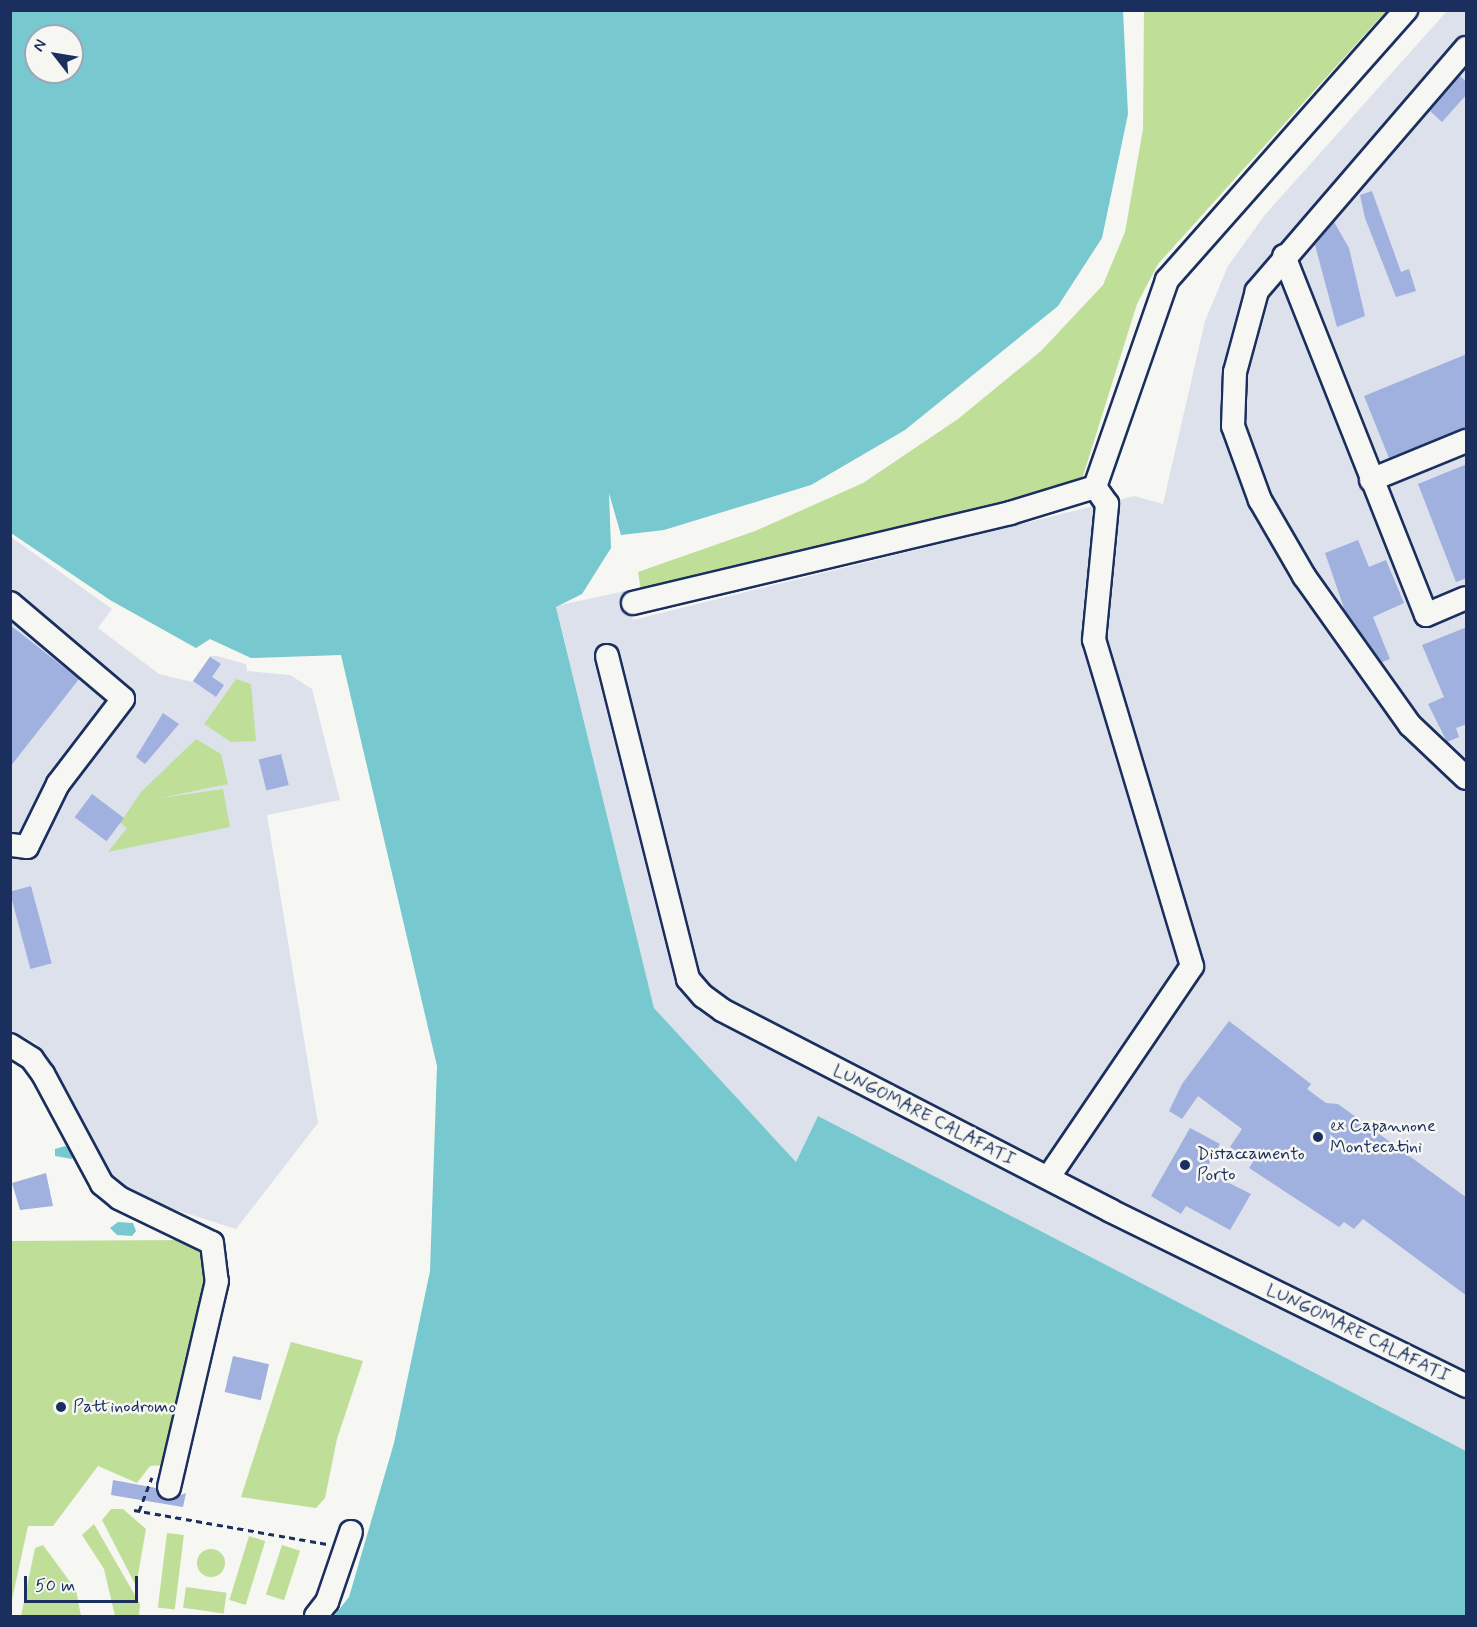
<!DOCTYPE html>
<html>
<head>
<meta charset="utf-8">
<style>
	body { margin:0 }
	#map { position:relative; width:1477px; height:1627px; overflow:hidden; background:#f6f6f2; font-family:Mynerve,sans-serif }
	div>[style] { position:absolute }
	.built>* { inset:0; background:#dce1ec }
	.green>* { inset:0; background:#bfdf98; transform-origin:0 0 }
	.round { border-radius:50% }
	.water>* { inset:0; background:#77c8cf }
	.building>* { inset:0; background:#a0b0df; transform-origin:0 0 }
	.path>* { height:3px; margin-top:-1.5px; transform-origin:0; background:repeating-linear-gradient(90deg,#1b2f5e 0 6px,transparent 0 10.5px) }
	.roads { filter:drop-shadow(2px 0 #1b2f5e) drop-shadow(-2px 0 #1b2f5e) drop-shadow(0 2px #1b2f5e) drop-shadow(0 -2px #1b2f5e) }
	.minor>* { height:22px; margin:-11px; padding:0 11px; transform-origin:11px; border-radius:11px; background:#f6f6f2 }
	.dots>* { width:16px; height:16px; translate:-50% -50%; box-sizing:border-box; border:3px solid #f6f6f2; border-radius:50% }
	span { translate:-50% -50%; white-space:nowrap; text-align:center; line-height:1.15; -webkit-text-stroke:5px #f6f6f2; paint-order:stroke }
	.street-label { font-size:18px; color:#1b2f5e }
	.poi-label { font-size:18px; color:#1b2f5e }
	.left { translate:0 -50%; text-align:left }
	.frame { position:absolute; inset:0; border:12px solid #1b2f5e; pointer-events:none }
	.north { position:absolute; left:24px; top:24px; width:60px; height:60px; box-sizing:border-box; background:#f6f6f2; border:2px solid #9ea6b7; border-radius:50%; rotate:301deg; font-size:16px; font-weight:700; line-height:24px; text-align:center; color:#1b2f5e }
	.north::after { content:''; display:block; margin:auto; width:21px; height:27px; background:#1b2f5e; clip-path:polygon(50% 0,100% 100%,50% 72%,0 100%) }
	.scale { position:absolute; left:24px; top:1576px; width:114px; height:27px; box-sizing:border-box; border:3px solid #1b2f5e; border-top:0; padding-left:8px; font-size:18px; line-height:21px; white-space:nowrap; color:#1b2f5e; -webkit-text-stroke:4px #f6f6f2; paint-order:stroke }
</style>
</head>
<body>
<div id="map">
	<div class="built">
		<div style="clip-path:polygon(1447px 11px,1466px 11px,1466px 1451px,818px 1116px,796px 1162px,654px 1008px,556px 606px,625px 591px,633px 620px,1134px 496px,1163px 504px,1205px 321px,1228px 266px,1264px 216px)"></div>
		<div style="clip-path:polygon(11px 537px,112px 609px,98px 628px,159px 674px,192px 682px,210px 656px,217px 656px,246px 664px,247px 671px,290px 675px,312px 689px,340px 800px,267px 815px,318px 1123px,236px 1229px,129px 1195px,109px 1177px,36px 1043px,11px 1031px)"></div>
	</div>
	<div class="green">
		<div style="clip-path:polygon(1144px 11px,1386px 11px,1158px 264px,1137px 304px,1083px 476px,1071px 484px,641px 591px,638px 572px,755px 531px,863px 483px,958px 419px,1041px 351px,1103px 285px,1125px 232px,1143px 129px)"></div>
		<div style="clip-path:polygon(236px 679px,251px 684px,256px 741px,231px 742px,204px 724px)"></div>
		<div style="clip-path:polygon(196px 739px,221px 754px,228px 784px,160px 798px,223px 789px,230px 827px,108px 852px,127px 828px,120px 823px,141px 792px)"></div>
		<div style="clip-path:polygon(182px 1240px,204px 1255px,210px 1268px,164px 1465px,150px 1466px,137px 1483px,98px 1466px,53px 1526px,28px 1526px,11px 1604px,11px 1241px)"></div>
		<div style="clip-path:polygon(291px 1342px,363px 1361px,337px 1439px,325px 1498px,316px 1508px,241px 1497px)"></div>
		<div style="clip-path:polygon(111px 1509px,123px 1509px,146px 1529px,136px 1586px,102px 1520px)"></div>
		<div style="clip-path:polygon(94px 1524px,140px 1604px,139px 1616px,115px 1616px,104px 1569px,82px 1535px)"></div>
		<div style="left:167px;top:1533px;width:17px;height:75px;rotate:7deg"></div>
		<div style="left:249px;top:1536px;width:17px;height:67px;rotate:17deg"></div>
		<div style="clip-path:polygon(43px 1545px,76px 1590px,81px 1616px,21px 1616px,35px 1548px)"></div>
		<div style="left:282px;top:1545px;width:19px;height:52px;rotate:18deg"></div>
		<div class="round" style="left:197px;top:1549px;width:28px;height:28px"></div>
		<div style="left:186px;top:1587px;width:41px;height:21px;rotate:8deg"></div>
	</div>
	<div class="water">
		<div style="clip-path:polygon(evenodd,10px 11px,1123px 11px,1128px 114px,1102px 238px,1058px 306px,905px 430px,811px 485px,664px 530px,621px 535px,609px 493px,611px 548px,582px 594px,556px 607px,654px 1008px,796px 1162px,818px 1116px,1466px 1451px,1466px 1616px,334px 1616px,349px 1597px,394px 1443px,430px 1271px,437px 1066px,341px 655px,251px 658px,210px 639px,196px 648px,110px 600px,11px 533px,10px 11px,36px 36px,72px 36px,72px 72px,36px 72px,36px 36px)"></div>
		<div style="clip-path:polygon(65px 1146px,74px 1153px,72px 1159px,55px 1156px,55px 1149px)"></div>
		<div style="clip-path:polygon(118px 1222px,133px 1223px,136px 1231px,132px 1236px,117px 1235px,110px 1228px)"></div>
	</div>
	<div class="building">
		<div style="clip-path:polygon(1460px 76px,1467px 82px,1467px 94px,1442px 122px,1430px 111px)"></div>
		<div style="clip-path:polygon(1372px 191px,1401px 272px,1409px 269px,1416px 291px,1396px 297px,1365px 218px,1360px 195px)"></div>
		<div style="clip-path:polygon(1334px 222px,1349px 248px,1365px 316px,1337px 327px,1315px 245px)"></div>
		<div style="clip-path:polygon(1467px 354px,1467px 428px,1389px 458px,1364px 396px)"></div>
		<div style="clip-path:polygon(1467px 464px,1467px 578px,1456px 582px,1418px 484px)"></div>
		<div style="clip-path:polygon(1358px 540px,1369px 567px,1386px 560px,1404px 603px,1373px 617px,1390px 659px,1382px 662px,1345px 611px,1325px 553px)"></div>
		<div style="clip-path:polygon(10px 625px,79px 679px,10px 767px)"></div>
		<div style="clip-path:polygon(1467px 627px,1467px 724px,1456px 728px,1459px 737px,1447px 742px,1428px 704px,1444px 697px,1422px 645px)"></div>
		<div style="clip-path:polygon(210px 657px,221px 664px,212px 677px,224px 685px,216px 697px,193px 681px)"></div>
		<div style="clip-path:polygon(163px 713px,179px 724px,145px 764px,136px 757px)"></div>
		<div style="left:281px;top:754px;width:32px;height:23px;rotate:76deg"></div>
		<div style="left:92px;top:794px;width:40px;height:29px;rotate:37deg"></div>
		<div style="left:31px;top:886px;width:80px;height:22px;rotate:75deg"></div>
		<div style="clip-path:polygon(1229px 1021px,1311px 1084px,1307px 1089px,1326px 1103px,1338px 1104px,1467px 1198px,1467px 1296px,1363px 1219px,1354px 1229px,1344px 1222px,1339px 1227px,1249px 1168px,1253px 1162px,1230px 1147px,1242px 1129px,1198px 1096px,1182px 1119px,1169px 1111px,1182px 1084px)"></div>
		<div style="clip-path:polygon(1190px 1128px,1220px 1144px,1205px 1171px,1251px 1194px,1230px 1230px,1186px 1206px,1181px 1214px,1151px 1196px)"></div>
		<div style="clip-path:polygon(46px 1173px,53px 1206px,20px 1210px,12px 1183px)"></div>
		<div style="left:233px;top:1356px;width:37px;height:37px;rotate:13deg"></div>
		<div style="clip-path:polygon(113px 1480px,156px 1488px,167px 1500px,186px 1493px,183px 1507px,111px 1495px)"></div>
	</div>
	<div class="path">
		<div style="left:134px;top:1510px;width:196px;rotate:10deg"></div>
		<div style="left:139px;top:1511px;width:36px;rotate:-69deg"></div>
	</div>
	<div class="roads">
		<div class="minor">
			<div style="left:1466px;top:48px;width:321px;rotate:130.7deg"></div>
			<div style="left:1257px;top:291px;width:84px;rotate:105.2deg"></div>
			<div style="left:1235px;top:372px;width:54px;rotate:92.1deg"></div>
			<div style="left:1233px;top:426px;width:79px;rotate:70deg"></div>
			<div style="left:1260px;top:500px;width:88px;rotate:59.9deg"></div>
			<div style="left:1304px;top:576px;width:183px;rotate:54.6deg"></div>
			<div style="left:1410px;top:725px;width:77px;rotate:43.4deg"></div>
			<div style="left:1284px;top:256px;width:386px;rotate:68.4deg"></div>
			<div style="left:1426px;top:615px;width:43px;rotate:-23deg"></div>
			<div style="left:1371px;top:480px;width:103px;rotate:-22.3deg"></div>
			<div style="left:10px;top:603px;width:148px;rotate:40.3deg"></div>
			<div style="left:123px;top:699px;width:107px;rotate:127.4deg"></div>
			<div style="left:58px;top:784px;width:70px;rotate:116.2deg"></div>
			<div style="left:27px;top:847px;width:17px;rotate:-173deg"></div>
			<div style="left:633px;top:603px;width:388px;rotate:-13.4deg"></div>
			<div style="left:1010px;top:513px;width:89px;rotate:-17deg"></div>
			<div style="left:1095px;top:487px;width:219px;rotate:-70.8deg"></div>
			<div style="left:1167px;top:280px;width:361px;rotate:-48.5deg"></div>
			<div style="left:607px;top:656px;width:333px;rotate:75.9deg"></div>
			<div style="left:688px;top:979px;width:23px;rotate:49deg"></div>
			<div style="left:703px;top:996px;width:24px;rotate:36deg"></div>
			<div style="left:722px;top:1010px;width:438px;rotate:27.3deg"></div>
			<div style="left:1111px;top:1211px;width:396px;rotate:26.2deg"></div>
			<div style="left:10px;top:1045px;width:26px;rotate:32deg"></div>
			<div style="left:32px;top:1059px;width:19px;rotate:54deg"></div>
			<div style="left:43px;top:1074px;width:125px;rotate:61.8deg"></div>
			<div style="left:102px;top:1184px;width:22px;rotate:39deg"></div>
			<div style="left:119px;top:1198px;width:103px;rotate:25.8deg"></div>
			<div style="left:212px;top:1243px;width:38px;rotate:83deg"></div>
			<div style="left:217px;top:1281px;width:212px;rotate:103.1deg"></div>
			<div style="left:1048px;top:1178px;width:256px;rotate:-55.8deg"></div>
			<div style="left:1192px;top:966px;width:340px;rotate:-106.7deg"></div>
			<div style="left:1094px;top:640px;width:137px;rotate:-84.5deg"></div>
			<div style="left:1107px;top:504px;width:21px;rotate:-125deg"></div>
			<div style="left:316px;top:1616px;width:18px;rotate:-52deg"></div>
			<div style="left:327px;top:1602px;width:74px;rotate:-71.1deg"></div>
		</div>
	</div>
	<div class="dots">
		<div style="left:1318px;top:1137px;background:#1b2f5e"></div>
		<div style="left:1185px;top:1165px;background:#1b2f5e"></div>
		<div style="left:61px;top:1407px;background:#1b2f5e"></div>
	</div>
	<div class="street-label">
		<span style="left:924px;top:1115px;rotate:27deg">LUNGOMARE CALAFATI</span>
		<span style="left:1358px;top:1333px;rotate:26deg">LUNGOMARE CALAFATI</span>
	</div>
	<div class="poi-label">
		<span class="left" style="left:1330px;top:1137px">ex Capannone<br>Montecatini</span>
		<span class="left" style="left:1197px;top:1165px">Distaccamento<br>Porto</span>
		<span class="left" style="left:73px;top:1407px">Pattinodromo</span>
	</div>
	<div class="frame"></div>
	<div class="north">N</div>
	<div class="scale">50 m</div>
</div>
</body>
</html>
